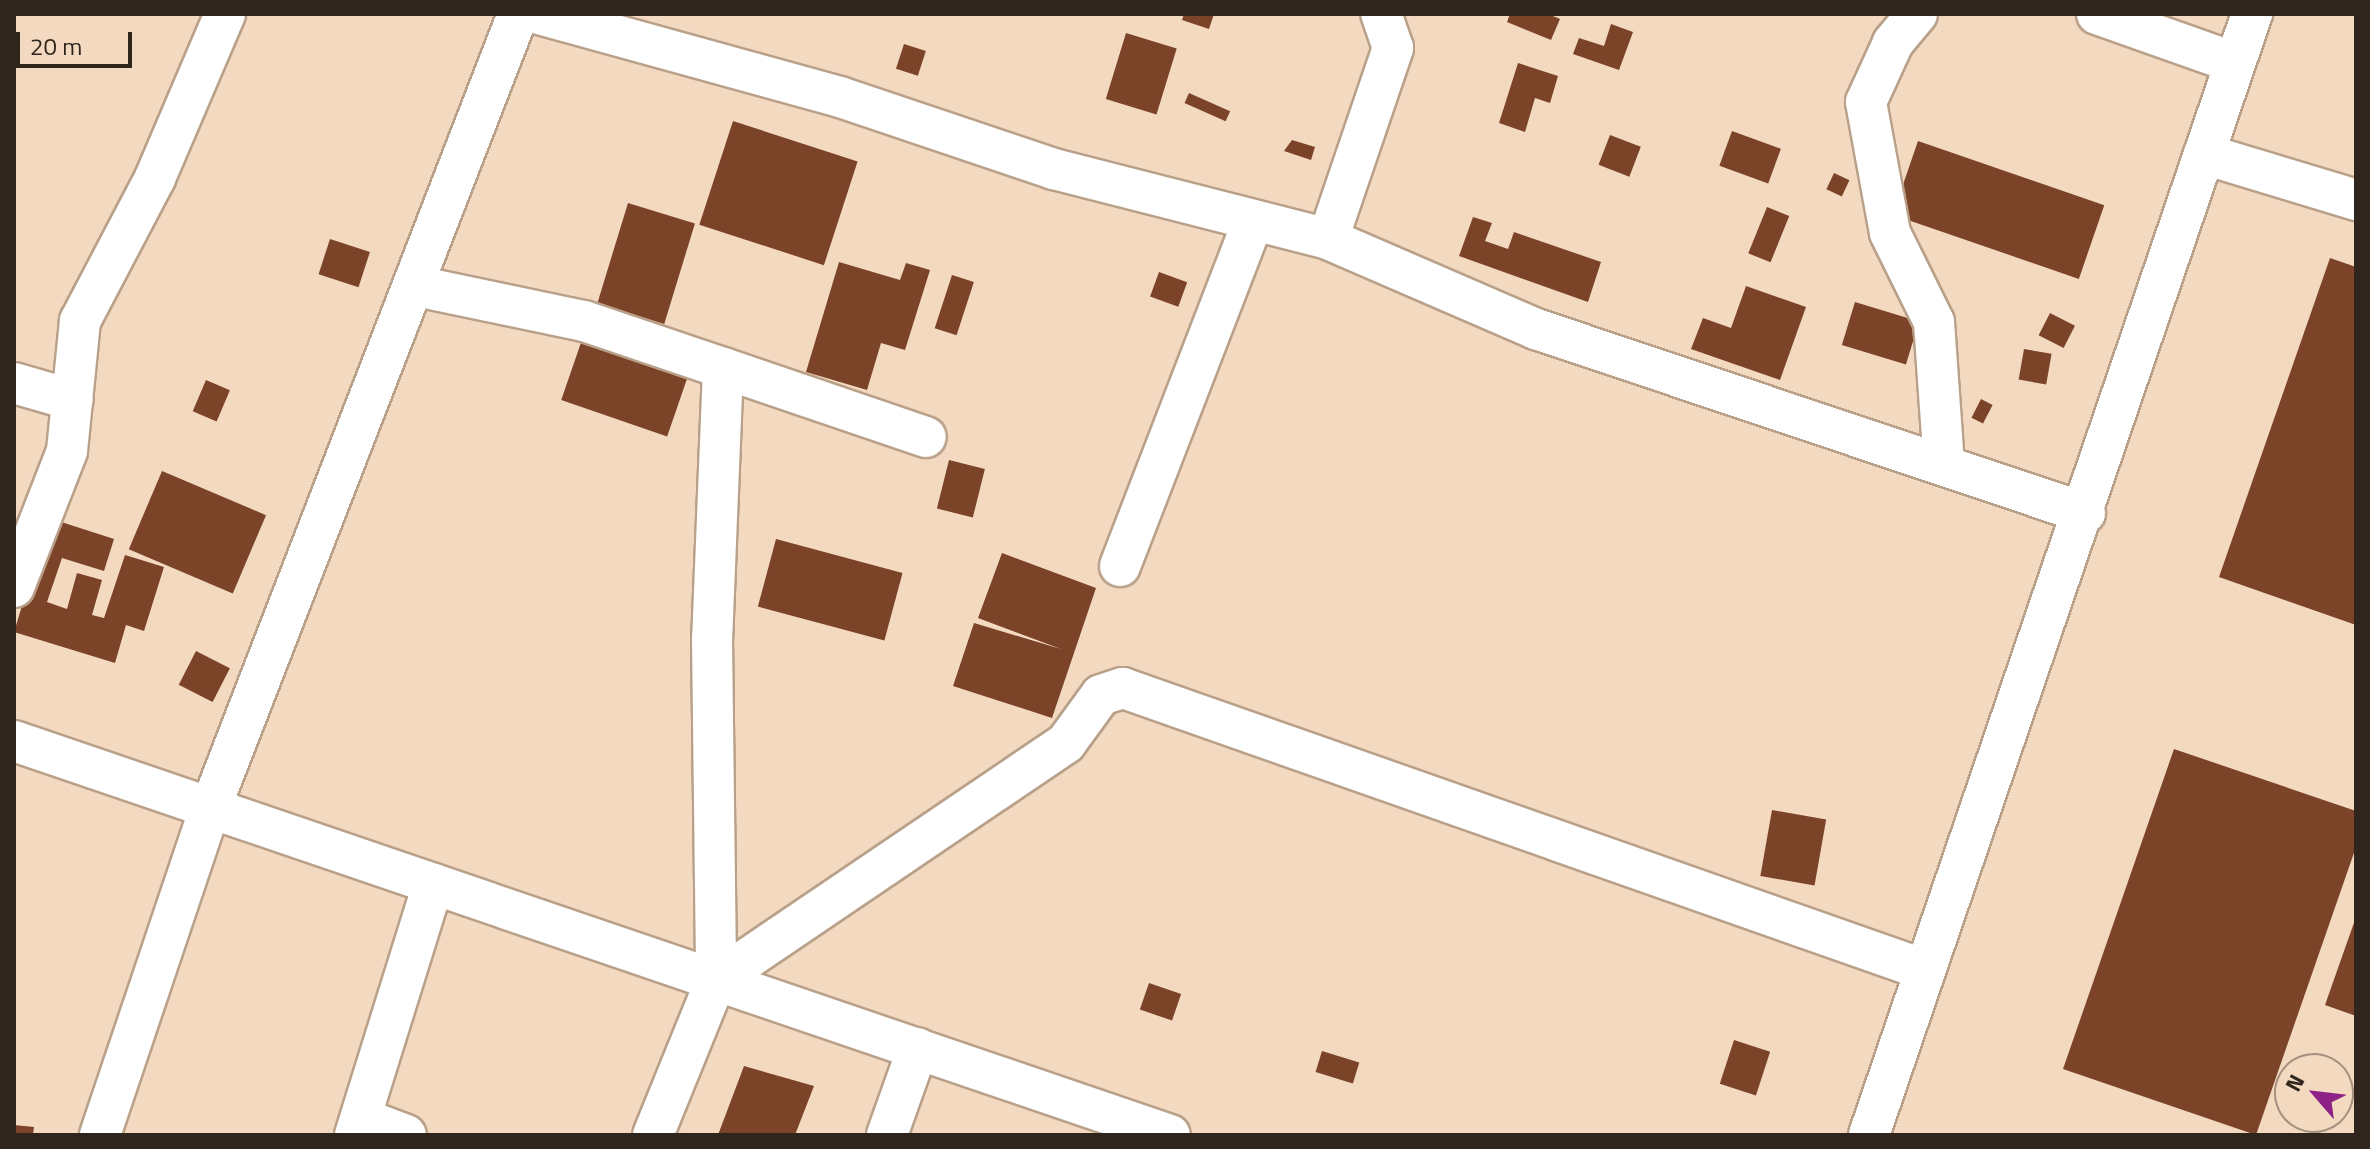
<!DOCTYPE html>
<html>
<head>
<meta charset="utf-8">
<style>
	body { margin:0 }
	#map { position:relative; width:2370px; height:1149px; overflow:hidden; background:#f4d9c1; font-family:"Titillium Web",sans-serif }
	div>[style] { position:absolute }
	.building>* { inset:0; background:#7b4328; transform-origin:0 0 }
	.roads { filter:drop-shadow(2px 0 #b9a089) drop-shadow(-2px 0 #b9a089) drop-shadow(0 2px #b9a089) drop-shadow(0 -2px #b9a089) }
	.minor>* { height:40px; margin:-20px; padding:0 20px; transform-origin:20px; border-radius:20px; background:#fff }
	span { translate:-50% -50%; white-space:nowrap; text-align:center; line-height:1.15; -webkit-text-stroke:8px #f4d9c1; paint-order:stroke }
	.frame { position:absolute; inset:0; border:16px solid #2f251c; pointer-events:none }
	.north { position:absolute; left:2274px; top:1053px; width:80px; height:80px; box-sizing:border-box; background:#f4d9c1; border:2px solid #a5917f; border-radius:50%; rotate:298deg; font-size:22px; font-weight:700; line-height:32px; text-align:center; color:#2f251c }
	.north::after { content:''; display:block; margin:auto; width:28px; height:36px; background:#8d2185; clip-path:polygon(50% 0,100% 100%,50% 72%,0 100%) }
	.scale { position:absolute; left:16px; top:32px; width:116px; height:36px; box-sizing:border-box; border:4px solid #2f251c; border-top:0; padding-left:10px; font-size:24px; line-height:28px; white-space:nowrap; color:#2f251c; -webkit-text-stroke:6px #f4d9c1; paint-order:stroke }
</style>
</head>
<body>
<div id="map">
	<div class="building">
		<div style="clip-path:polygon(1184px 14px,1214px 14px,1209px 29px,1182px 20px)"></div>
		<div style="clip-path:polygon(1510px 14px,1548px 14px,1560px 19px,1551px 40px,1507px 22px)"></div>
		<div style="clip-path:polygon(1611px 24px,1633px 32px,1619px 70px,1573px 54px,1579px 38px,1604px 46px)"></div>
		<div style="left:1126px;top:33px;width:53px;height:69px;rotate:17deg"></div>
		<div style="left:904px;top:44px;width:23px;height:26px;rotate:18deg"></div>
		<div style="clip-path:polygon(1518px 63px,1558px 76px,1550px 103px,1535px 98px,1525px 132px,1499px 123px)"></div>
		<div style="left:1189px;top:93px;width:45px;height:11px;rotate:24deg"></div>
		<div style="left:733px;top:121px;width:131px;height:109px;rotate:18deg"></div>
		<div style="left:1732px;top:131px;width:52px;height:37px;rotate:20deg"></div>
		<div style="left:1610px;top:135px;width:33px;height:32px;rotate:21deg"></div>
		<div style="clip-path:polygon(1292px 140px,1315px 147px,1311px 160px,1284px 151px)"></div>
		<div style="left:1918px;top:141px;width:197px;height:78px;rotate:19deg"></div>
		<div style="left:1834px;top:173px;width:17px;height:18px;rotate:25deg"></div>
		<div style="left:628px;top:203px;width:70px;height:105px;rotate:17deg"></div>
		<div style="left:1767px;top:207px;width:24px;height:50px;rotate:22deg"></div>
		<div style="clip-path:polygon(1473px 217px,1492px 223px,1485px 241px,1508px 249px,1514px 232px,1601px 262px,1588px 302px,1459px 256px)"></div>
		<div style="left:330px;top:239px;width:42px;height:37px;rotate:18deg"></div>
		<div style="clip-path:polygon(2330px 258px,2356px 267px,2356px 625px,2219px 577px)"></div>
		<div style="clip-path:polygon(839px 262px,900px 280px,906px 263px,930px 270px,905px 350px,881px 343px,867px 390px,806px 372px)"></div>
		<div style="left:1159px;top:272px;width:30px;height:26px;rotate:20deg"></div>
		<div style="left:952px;top:275px;width:23px;height:56px;rotate:18deg"></div>
		<div style="clip-path:polygon(1746px 286px,1806px 307px,1780px 380px,1691px 349px,1703px 318px,1731px 328px)"></div>
		<div style="left:1855px;top:302px;width:67px;height:45px;rotate:17deg"></div>
		<div style="left:2050px;top:313px;width:28px;height:25px;rotate:27deg"></div>
		<div style="left:585px;top:331px;width:112px;height:73px;rotate:19deg"></div>
		<div style="left:2024px;top:349px;width:28px;height:31px;rotate:10deg"></div>
		<div style="left:206px;top:380px;width:26px;height:34px;rotate:23deg"></div>
		<div style="left:1981px;top:399px;width:13px;height:21px;rotate:27deg"></div>
		<div style="left:949px;top:460px;width:37px;height:50px;rotate:14deg"></div>
		<div style="left:162px;top:471px;width:113px;height:85px;rotate:23deg"></div>
		<div style="clip-path:polygon(49px 518px,114px 539px,104px 571px,62px 558px,47px 602px,67px 609px,77px 573px,102px 580px,92px 615px,104px 618px,125px 555px,164px 567px,144px 631px,126px 625px,115px 663px,14px 632px)"></div>
		<div style="left:776px;top:539px;width:131px;height:70px;rotate:15deg"></div>
		<div style="clip-path:polygon(1002px 553px,1096px 588px,1052px 718px,953px 686px,974px 623px,1061px 649px,978px 618px)"></div>
		<div style="left:196px;top:651px;width:38px;height:38px;rotate:27deg"></div>
		<div style="clip-path:polygon(2174px 749px,2356px 811px,2356px 847px,2256px 1135px,2063px 1069px)"></div>
		<div style="left:1772px;top:810px;width:55px;height:67px;rotate:10deg"></div>
		<div style="clip-path:polygon(2356px 917px,2356px 1016px,2325px 1005px)"></div>
		<div style="left:1149px;top:983px;width:34px;height:28px;rotate:19deg"></div>
		<div style="left:1734px;top:1040px;width:38px;height:46px;rotate:18deg"></div>
		<div style="left:1322px;top:1051px;width:39px;height:22px;rotate:17deg"></div>
		<div style="clip-path:polygon(744px 1066px,814px 1086px,795px 1135px,718px 1135px)"></div>
		<div style="clip-path:polygon(14px 1125px,34px 1127px,33px 1135px,14px 1135px)"></div>
	</div>
	<div class="roads">
		<div class="minor">
			<div style="left:539px;top:14px;width:312px;rotate:15.4deg"></div>
			<div style="left:840px;top:97px;width:226px;rotate:18.6deg"></div>
			<div style="left:1054px;top:169px;width:283px;rotate:14.3deg"></div>
			<div style="left:1328px;top:239px;width:227px;rotate:23.4deg"></div>
			<div style="left:1536px;top:329px;width:579px;rotate:18.53deg"></div>
			<div style="left:1917px;top:14px;width:38px;rotate:130deg"></div>
			<div style="left:1893px;top:43px;width:65px;rotate:114.6deg"></div>
			<div style="left:1866px;top:102px;width:133px;rotate:79.6deg"></div>
			<div style="left:1890px;top:233px;width:99px;rotate:63.7deg"></div>
			<div style="left:1934px;top:322px;width:144px;rotate:86deg"></div>
			<div style="left:2097px;top:14px;width:146px;rotate:19.5deg"></div>
			<div style="left:2204px;top:154px;width:159px;rotate:16.8deg"></div>
			<div style="left:1328px;top:239px;width:202px;rotate:-71.2deg"></div>
			<div style="left:1393px;top:48px;width:36px;rotate:-109deg"></div>
			<div style="left:416px;top:286px;width:172px;rotate:11.8deg"></div>
			<div style="left:584px;top:321px;width:147px;rotate:18.7deg"></div>
			<div style="left:723px;top:368px;width:271px;rotate:92.3deg"></div>
			<div style="left:712px;top:639px;width:341px;rotate:89.3deg"></div>
			<div style="left:716px;top:980px;width:167px;rotate:112.1deg"></div>
			<div style="left:723px;top:368px;width:214px;rotate:18.8deg"></div>
			<div style="left:14px;top:383px;width:61px;rotate:16.1deg"></div>
			<div style="left:1120px;top:566px;width:369px;rotate:-68.9deg"></div>
			<div style="left:14px;top:587px;width:146px;rotate:-68.7deg"></div>
			<div style="left:67px;top:451px;width:131px;rotate:-84.3deg"></div>
			<div style="left:80px;top:321px;width:161px;rotate:-62.3deg"></div>
			<div style="left:155px;top:178px;width:178px;rotate:-66.9deg"></div>
			<div style="left:14px;top:741px;width:1221px;rotate:18.82deg"></div>
			<div style="left:716px;top:980px;width:423px;rotate:-34.1deg"></div>
			<div style="left:1066px;top:743px;width:59px;rotate:-53.9deg"></div>
			<div style="left:1101px;top:695px;width:23px;rotate:-18deg"></div>
			<div style="left:1123px;top:688px;width:850px;rotate:19.37deg"></div>
			<div style="left:361px;top:1118px;width:48px;rotate:20.7deg"></div>
			<div style="left:100px;top:1135px;width:344px;rotate:-71.4deg"></div>
			<div style="left:210px;top:809px;width:853px;rotate:-68.82deg"></div>
			<div style="left:355px;top:1135px;width:263px;rotate:-72.7deg"></div>
			<div style="left:887px;top:1135px;width:92px;rotate:-70.4deg"></div>
			<div style="left:1869px;top:1135px;width:1185px;rotate:-71.14deg"></div>
		</div>
	</div>
	<div class="frame"></div>
	<div class="north">N</div>
	<div class="scale">20 m</div>
</div>
</body>
</html>
